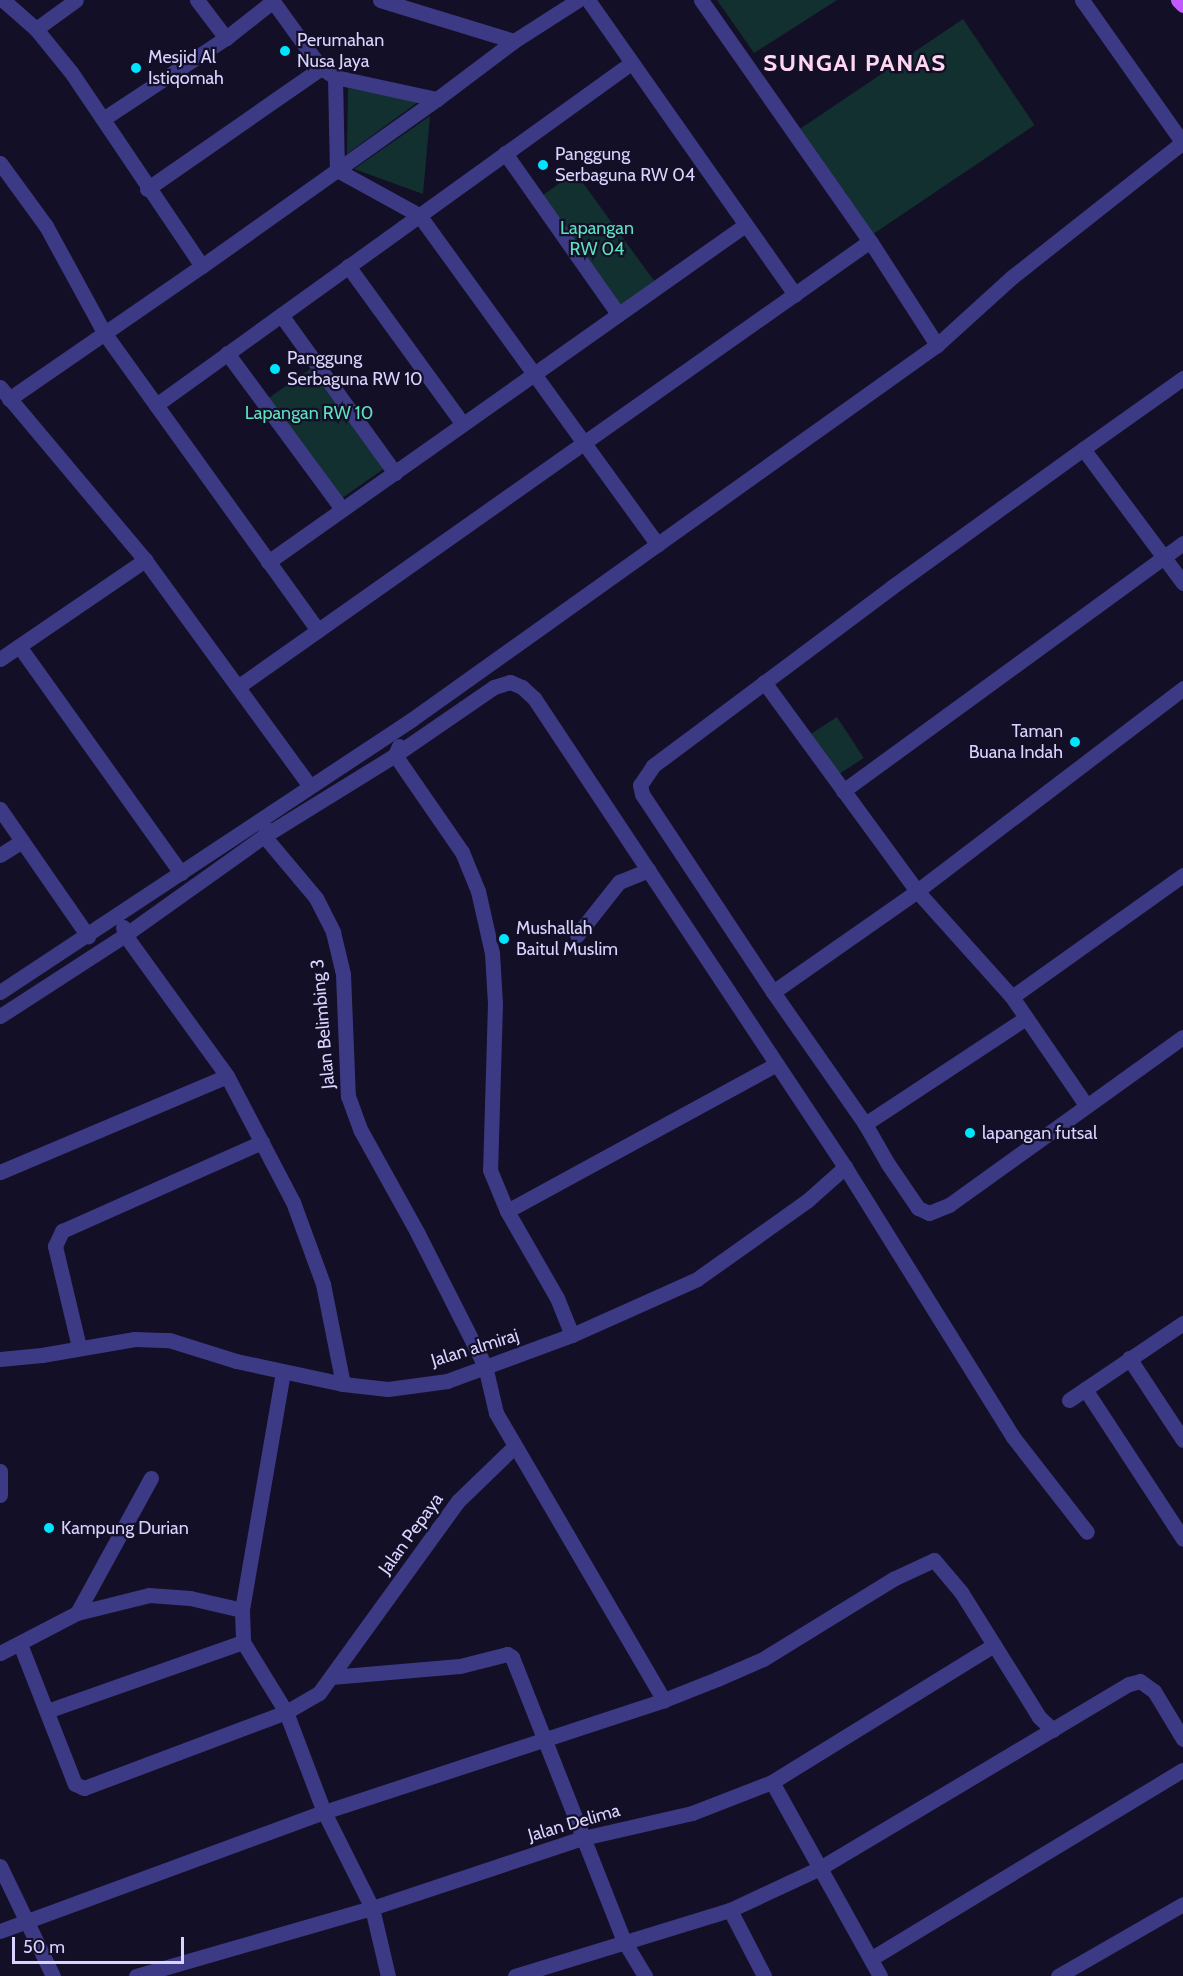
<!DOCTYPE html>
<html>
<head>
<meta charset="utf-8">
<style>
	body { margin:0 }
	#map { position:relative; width:1183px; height:1976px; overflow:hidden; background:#130f26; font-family:Cabin,sans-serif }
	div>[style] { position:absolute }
	.green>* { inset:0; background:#12302f; transform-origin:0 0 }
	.minor>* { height:15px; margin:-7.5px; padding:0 7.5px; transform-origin:7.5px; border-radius:7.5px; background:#3d3a85 }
	.major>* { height:15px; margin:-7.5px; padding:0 7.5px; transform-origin:7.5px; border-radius:7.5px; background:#c25bff }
	.dots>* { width:16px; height:16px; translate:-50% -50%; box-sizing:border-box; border:3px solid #130f26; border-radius:50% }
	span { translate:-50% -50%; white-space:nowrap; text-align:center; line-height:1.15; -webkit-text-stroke:4.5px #130f26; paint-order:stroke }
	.poi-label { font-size:18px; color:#d9d4ff }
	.left { translate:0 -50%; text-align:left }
	.right { translate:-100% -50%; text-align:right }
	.park-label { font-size:18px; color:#5fe0c0 }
	.street-label { font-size:18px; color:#d9d4ff }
	.district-label { font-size:24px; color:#ffd6f0; font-weight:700; letter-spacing:1.5px }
	.scale { position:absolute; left:12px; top:1937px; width:172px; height:27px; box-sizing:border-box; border:3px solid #d9d4ff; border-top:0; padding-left:8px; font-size:18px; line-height:21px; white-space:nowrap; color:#d9d4ff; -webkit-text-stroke:4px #130f26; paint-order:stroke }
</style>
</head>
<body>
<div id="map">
	<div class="green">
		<div style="clip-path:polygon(717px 0,837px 0,754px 53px)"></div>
		<div style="left:963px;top:19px;width:128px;height:200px;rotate:56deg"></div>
		<div style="clip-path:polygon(348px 88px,418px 102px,347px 154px)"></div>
		<div style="clip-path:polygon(430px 116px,423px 194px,354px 169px)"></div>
		<div style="left:575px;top:172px;width:135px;height:44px;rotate:54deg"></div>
		<div style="left:313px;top:367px;width:124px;height:59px;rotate:55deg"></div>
		<div style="left:837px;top:717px;width:49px;height:34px;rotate:57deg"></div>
	</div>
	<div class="minor">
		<div style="left:3px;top:0;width:44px;rotate:41.3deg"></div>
		<div style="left:36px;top:29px;width:55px;rotate:50.9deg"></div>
		<div style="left:71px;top:72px;width:234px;rotate:56deg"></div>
		<div style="left:197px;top:0;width:48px;rotate:52.7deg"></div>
		<div style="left:272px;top:0;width:84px;rotate:54.2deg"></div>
		<div style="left:321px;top:68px;width:17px;rotate:33deg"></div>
		<div style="left:335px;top:77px;width:93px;rotate:88.8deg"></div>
		<div style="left:337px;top:170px;width:94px;rotate:28.8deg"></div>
		<div style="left:419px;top:215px;width:407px;rotate:54.1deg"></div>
		<div style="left:380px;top:0;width:140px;rotate:17deg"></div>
		<div style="left:588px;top:0;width:360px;rotate:54.9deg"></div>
		<div style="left:701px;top:0;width:294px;rotate:55deg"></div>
		<div style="left:870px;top:241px;width:124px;rotate:57.2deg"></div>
		<div style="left:1082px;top:0;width:175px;rotate:54.8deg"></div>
		<div style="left:36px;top:29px;width:49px;rotate:-35.9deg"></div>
		<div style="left:335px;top:77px;width:104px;rotate:12.2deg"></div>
		<div style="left:103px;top:119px;width:147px;rotate:-33.4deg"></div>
		<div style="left:226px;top:38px;width:60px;rotate:-38.2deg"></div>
		<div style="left:505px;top:153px;width:197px;rotate:54.9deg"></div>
		<div style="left:0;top:163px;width:78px;rotate:53.9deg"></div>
		<div style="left:46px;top:226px;width:123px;rotate:61.4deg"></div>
		<div style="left:105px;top:334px;width:365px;rotate:54.3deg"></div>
		<div style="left:147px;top:189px;width:212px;rotate:-34.8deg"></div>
		<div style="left:348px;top:266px;width:195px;rotate:54deg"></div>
		<div style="left:281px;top:315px;width:195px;rotate:54.2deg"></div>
		<div style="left:227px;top:353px;width:194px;rotate:53.6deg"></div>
		<div style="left:0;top:387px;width:226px;rotate:50deg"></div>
		<div style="left:145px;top:560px;width:280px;rotate:53.9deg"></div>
		<div style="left:9px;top:399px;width:234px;rotate:-34.6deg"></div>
		<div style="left:202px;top:266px;width:288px;rotate:-35.4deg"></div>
		<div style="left:437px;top:99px;width:96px;rotate:-37deg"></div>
		<div style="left:514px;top:41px;width:76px;rotate:-32.6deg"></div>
		<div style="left:156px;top:405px;width:585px;rotate:-35.75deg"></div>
		<div style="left:1083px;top:449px;width:123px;rotate:-35.4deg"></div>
		<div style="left:268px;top:562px;width:584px;rotate:-35.24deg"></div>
		<div style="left:1183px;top:583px;width:167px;rotate:-126.7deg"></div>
		<div style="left:1083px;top:449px;width:236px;rotate:144.2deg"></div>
		<div style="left:892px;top:587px;width:299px;rotate:143.2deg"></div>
		<div style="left:653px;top:766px;width:23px;rotate:124deg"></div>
		<div style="left:640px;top:785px;width:9px;rotate:77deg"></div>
		<div style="left:642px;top:794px;width:237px;rotate:56.5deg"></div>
		<div style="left:773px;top:992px;width:161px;rotate:55.1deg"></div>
		<div style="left:865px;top:1124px;width:46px;rotate:60.1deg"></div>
		<div style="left:888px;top:1164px;width:53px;rotate:55.7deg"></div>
		<div style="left:918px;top:1208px;width:12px;rotate:24deg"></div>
		<div style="left:929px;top:1213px;width:22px;rotate:-22deg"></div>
		<div style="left:949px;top:1205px;width:288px;rotate:-35.7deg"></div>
		<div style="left:19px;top:646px;width:279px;rotate:54.5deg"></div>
		<div style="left:0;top:659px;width:176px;rotate:-34.3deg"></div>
		<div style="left:764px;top:682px;width:259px;rotate:53.8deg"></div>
		<div style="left:917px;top:891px;width:142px;rotate:48.1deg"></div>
		<div style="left:1012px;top:997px;width:131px;rotate:55.6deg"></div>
		<div style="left:239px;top:686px;width:772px;rotate:-35.19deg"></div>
		<div style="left:399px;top:746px;width:10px;rotate:114deg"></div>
		<div style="left:395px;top:755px;width:118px;rotate:55.4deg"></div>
		<div style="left:462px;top:852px;width:42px;rotate:67.7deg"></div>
		<div style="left:478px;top:891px;width:64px;rotate:77.3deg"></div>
		<div style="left:492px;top:953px;width:51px;rotate:86.6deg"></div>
		<div style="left:495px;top:1004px;width:166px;rotate:91.7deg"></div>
		<div style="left:490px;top:1170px;width:44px;rotate:67.5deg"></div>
		<div style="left:507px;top:1211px;width:100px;rotate:60.1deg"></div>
		<div style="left:557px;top:1298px;width:40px;rotate:68deg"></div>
		<div style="left:843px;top:791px;width:421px;rotate:-36.1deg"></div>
		<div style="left:0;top:809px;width:155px;rotate:55.3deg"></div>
		<div style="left:267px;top:829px;width:8px;rotate:113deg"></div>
		<div style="left:264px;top:836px;width:81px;rotate:50deg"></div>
		<div style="left:316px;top:898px;width:38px;rotate:63deg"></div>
		<div style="left:333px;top:932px;width:43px;rotate:76.6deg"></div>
		<div style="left:343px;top:974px;width:122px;rotate:87.7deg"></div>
		<div style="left:348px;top:1096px;width:37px;rotate:70deg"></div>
		<div style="left:361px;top:1131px;width:118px;rotate:61deg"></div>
		<div style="left:418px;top:1234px;width:148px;rotate:63.1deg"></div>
		<div style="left:485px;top:1366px;width:48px;rotate:76.8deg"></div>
		<div style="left:496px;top:1413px;width:333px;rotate:59.7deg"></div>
		<div style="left:0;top:855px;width:26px;rotate:-32deg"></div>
		<div style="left:123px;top:927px;width:8px;rotate:76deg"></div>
		<div style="left:125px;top:935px;width:174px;rotate:54.1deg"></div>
		<div style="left:227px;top:1076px;width:142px;rotate:62.4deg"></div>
		<div style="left:293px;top:1202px;width:87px;rotate:69.9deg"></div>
		<div style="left:323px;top:1284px;width:102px;rotate:78.7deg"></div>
		<div style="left:577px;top:935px;width:68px;rotate:-51.6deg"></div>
		<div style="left:619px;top:882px;width:32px;rotate:-22deg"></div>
		<div style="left:0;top:992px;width:493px;rotate:-33.5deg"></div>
		<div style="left:411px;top:720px;width:646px;rotate:-35.49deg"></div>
		<div style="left:937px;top:345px;width:101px;rotate:-42.2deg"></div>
		<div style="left:1012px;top:277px;width:218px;rotate:-38.3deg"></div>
		<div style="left:773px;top:992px;width:176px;rotate:-35deg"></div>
		<div style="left:917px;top:891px;width:335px;rotate:-37.3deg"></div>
		<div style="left:1012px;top:997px;width:210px;rotate:-35.5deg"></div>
		<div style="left:0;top:1016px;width:149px;rotate:-32.9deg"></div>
		<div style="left:125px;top:935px;width:171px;rotate:-35.5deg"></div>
		<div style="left:264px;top:836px;width:154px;rotate:-31.7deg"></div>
		<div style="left:395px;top:755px;width:120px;rotate:-34.5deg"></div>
		<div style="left:494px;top:687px;width:17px;rotate:-17deg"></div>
		<div style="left:510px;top:682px;width:13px;rotate:23deg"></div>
		<div style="left:522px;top:687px;width:16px;rotate:43deg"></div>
		<div style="left:534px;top:698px;width:563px;rotate:56.45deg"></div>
		<div style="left:845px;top:1167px;width:318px;rotate:58.1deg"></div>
		<div style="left:1013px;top:1437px;width:120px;rotate:52.1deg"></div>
		<div style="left:865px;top:1124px;width:193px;rotate:-33.4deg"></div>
		<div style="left:0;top:1172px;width:246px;rotate:-22.9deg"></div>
		<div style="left:507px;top:1211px;width:307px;rotate:-28.6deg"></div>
		<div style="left:79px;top:1347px;width:104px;rotate:-103.4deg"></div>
		<div style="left:55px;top:1246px;width:17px;rotate:-65deg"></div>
		<div style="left:62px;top:1231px;width:219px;rotate:-24deg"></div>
		<div style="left:1129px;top:1358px;width:98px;rotate:56.6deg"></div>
		<div style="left:0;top:1359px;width:42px;rotate:-5.4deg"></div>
		<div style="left:42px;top:1355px;width:94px;rotate:-9.8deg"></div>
		<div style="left:135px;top:1339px;width:34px;rotate:2deg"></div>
		<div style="left:169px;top:1340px;width:70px;rotate:17.4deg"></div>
		<div style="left:236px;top:1361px;width:109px;rotate:12.1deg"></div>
		<div style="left:343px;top:1384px;width:45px;rotate:6.3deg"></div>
		<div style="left:388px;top:1389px;width:60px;rotate:-7.7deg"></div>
		<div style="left:447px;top:1381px;width:133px;rotate:-20.2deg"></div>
		<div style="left:572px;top:1335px;width:137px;rotate:-24.1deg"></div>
		<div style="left:697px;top:1279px;width:136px;rotate:-35.4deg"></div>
		<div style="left:808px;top:1200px;width:50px;rotate:-41.7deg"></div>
		<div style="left:283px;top:1372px;width:242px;rotate:99.8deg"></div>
		<div style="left:242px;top:1610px;width:32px;rotate:88deg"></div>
		<div style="left:243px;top:1642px;width:82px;rotate:58.4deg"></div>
		<div style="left:286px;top:1712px;width:107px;rotate:69.2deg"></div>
		<div style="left:324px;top:1812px;width:107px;rotate:63.4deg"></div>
		<div style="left:372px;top:1908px;width:70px;rotate:76.8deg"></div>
		<div style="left:1085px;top:1389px;width:179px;rotate:56.8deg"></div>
		<div style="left:1069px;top:1400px;width:138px;rotate:-34deg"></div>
		<div style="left:0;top:1471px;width:24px;rotate:90deg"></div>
		<div style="left:77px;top:1613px;width:154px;rotate:-61.3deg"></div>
		<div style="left:20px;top:1644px;width:150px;rotate:68.6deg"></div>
		<div style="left:75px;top:1784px;width:10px;rotate:24deg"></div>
		<div style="left:84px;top:1788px;width:216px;rotate:-20.6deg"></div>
		<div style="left:286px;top:1712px;width:38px;rotate:-30deg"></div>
		<div style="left:319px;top:1693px;width:237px;rotate:-54.1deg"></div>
		<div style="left:458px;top:1501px;width:79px;rotate:-44deg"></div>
		<div style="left:0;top:1653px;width:87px;rotate:-27.5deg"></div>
		<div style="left:77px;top:1613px;width:74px;rotate:-14deg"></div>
		<div style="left:149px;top:1595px;width:41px;rotate:4.2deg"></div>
		<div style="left:190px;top:1598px;width:53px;rotate:13deg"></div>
		<div style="left:331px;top:1677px;width:129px;rotate:-4.9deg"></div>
		<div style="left:460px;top:1666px;width:49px;rotate:-14.3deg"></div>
		<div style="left:507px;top:1654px;width:6px;rotate:31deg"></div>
		<div style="left:512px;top:1657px;width:305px;rotate:68.5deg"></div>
		<div style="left:624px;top:1941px;width:41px;rotate:59deg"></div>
		<div style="left:47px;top:1711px;width:208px;rotate:-19.4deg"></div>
		<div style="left:772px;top:1782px;width:222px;rotate:60.9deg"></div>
		<div style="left:0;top:1866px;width:122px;rotate:64.3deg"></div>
		<div style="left:730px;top:1910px;width:74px;rotate:62.7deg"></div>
		<div style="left:0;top:1931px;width:345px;rotate:-20.2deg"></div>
		<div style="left:324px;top:1812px;width:358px;rotate:-18.2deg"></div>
		<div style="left:664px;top:1700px;width:57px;rotate:-21.6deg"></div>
		<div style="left:717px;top:1679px;width:50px;rotate:-23.5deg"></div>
		<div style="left:763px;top:1659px;width:153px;rotate:-31.6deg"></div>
		<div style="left:893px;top:1579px;width:45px;rotate:-24.9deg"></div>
		<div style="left:934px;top:1560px;width:42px;rotate:49.8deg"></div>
		<div style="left:961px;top:1592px;width:147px;rotate:58deg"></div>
		<div style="left:1039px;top:1717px;width:19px;rotate:43deg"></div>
		<div style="left:872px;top:1958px;width:363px;rotate:-31.2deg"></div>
		<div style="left:136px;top:1976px;width:246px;rotate:-16.1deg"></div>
		<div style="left:372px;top:1908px;width:222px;rotate:-18.4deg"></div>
		<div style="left:583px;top:1838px;width:112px;rotate:-12.9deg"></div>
		<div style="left:692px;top:1813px;width:86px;rotate:-21.2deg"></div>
		<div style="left:772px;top:1782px;width:261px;rotate:-31.7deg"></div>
		<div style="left:515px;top:1976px;width:225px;rotate:-17.1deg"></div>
		<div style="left:730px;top:1910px;width:99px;rotate:-25deg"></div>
		<div style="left:820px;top:1868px;width:360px;rotate:-30.8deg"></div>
		<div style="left:1129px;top:1684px;width:11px;rotate:-15deg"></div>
		<div style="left:1140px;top:1681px;width:17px;rotate:36deg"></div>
		<div style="left:1154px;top:1691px;width:56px;rotate:58.9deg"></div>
		<div style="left:1058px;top:1976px;width:144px;rotate:-29.9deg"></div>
	</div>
	<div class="major">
		<div style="left:1178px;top:0;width:7px;rotate:45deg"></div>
	</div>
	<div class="dots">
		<div style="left:285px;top:51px;background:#00e5ff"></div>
		<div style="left:136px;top:68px;background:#00e5ff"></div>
		<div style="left:543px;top:165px;background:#00e5ff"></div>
		<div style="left:275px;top:369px;background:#00e5ff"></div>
		<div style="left:1075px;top:742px;background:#00e5ff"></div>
		<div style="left:504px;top:939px;background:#00e5ff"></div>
		<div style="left:970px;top:1133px;background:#00e5ff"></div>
		<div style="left:49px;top:1528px;background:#00e5ff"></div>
	</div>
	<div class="poi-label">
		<span class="left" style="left:297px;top:51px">Perumahan<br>Nusa Jaya</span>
		<span class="left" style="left:148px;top:68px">Mesjid Al<br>Istiqomah</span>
		<span class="left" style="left:555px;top:165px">Panggung<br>Serbaguna RW 04</span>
		<span class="left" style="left:287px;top:369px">Panggung<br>Serbaguna RW 10</span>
		<span class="right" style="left:1063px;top:742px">Taman<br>Buana Indah</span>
		<span class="left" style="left:516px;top:939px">Mushallah<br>Baitul Muslim</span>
		<span class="left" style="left:982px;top:1133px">lapangan futsal</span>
		<span class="left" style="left:61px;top:1528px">Kampung Durian</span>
	</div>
	<div class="park-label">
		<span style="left:597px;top:239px">Lapangan<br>RW 04</span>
		<span style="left:309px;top:413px">Lapangan RW 10</span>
	</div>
	<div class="street-label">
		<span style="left:323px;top:1024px;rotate:-95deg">Jalan Belimbing 3</span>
		<span style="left:475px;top:1348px;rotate:-17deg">Jalan almiraj</span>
		<span style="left:411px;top:1534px;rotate:-54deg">Jalan Pepaya</span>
		<span style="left:574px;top:1823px;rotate:-16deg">Jalan Delima</span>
	</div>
	<div class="district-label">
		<span style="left:855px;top:63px">SUNGAI PANAS</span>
	</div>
	<div class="scale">50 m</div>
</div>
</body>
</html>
